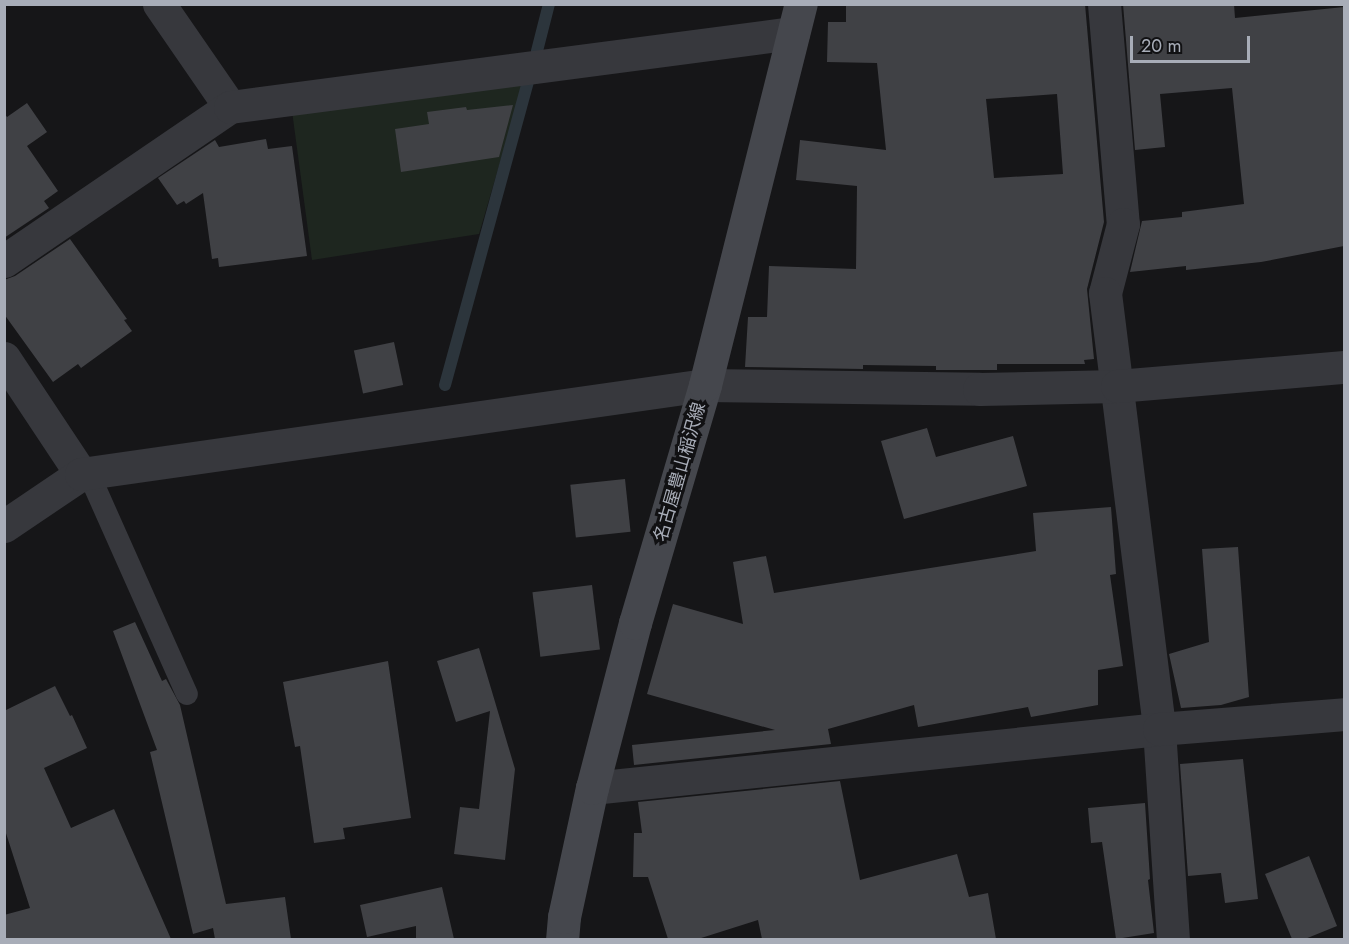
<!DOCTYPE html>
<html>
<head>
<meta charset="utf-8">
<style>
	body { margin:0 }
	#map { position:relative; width:1349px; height:944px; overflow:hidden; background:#161618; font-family:Jost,"Noto Sans JP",sans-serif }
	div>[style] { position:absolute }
	.green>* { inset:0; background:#1e261f }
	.stream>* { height:12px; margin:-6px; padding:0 6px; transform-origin:6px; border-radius:6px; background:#2c353c }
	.building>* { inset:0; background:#404145; transform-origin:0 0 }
	.service>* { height:22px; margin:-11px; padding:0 11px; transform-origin:11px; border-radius:11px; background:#37383d }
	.minor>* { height:33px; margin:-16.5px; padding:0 16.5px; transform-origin:16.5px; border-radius:16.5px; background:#37383d }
	.secondary>* { height:33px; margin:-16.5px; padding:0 16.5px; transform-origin:16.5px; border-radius:16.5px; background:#45474d }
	span { translate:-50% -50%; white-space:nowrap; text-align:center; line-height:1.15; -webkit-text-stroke:6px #111113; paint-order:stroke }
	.street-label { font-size:18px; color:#a8adb8 }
	.frame { position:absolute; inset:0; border:6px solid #a8adb8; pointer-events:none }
	.scale { position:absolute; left:1130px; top:36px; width:120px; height:27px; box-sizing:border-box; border:3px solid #a8adb8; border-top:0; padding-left:8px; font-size:18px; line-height:21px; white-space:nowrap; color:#a8adb8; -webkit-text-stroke:4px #111113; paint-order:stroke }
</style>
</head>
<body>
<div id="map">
	<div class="green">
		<div style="clip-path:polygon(524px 81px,479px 234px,312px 260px,292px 111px)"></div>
	</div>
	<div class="stream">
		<div style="left:537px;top:51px;width:49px;rotate:-75.7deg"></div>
		<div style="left:445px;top:385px;width:315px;rotate:-74.7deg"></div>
	</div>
	<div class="building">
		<div style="clip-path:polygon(evenodd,846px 4px,1085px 4px,1104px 222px,1087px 289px,1094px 359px,1084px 360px,1085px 364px,997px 364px,997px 370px,936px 370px,936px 366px,863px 365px,863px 369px,745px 367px,748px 317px,767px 317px,769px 266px,856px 269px,857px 186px,796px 180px,800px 140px,886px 150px,877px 63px,827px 62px,828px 22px,846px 22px,846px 4px,1057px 94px,1063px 174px,994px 178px,986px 99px,1057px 94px)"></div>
		<div style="clip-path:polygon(1123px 4px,1234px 4px,1235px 18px,1344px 7px,1344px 246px,1261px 262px,1186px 270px,1186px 266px,1130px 272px,1142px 221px,1182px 217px,1182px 212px,1244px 204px,1232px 88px,1160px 94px,1165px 147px,1135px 150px)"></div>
		<div style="clip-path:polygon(27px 103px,47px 132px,27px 146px,58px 191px,44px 201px,49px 208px,4px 238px,4px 113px,7px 117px)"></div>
		<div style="clip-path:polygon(513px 105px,499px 157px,401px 172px,395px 129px,429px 124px,427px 112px,466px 107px,467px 110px)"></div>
		<div style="clip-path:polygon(266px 139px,268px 149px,292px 146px,307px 256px,219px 267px,218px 258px,212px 259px,203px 193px,186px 204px,184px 201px,177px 205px,158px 178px,215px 140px,219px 147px)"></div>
		<div style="clip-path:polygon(70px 239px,127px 319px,124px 320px,132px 331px,81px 368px,78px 364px,53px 382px,4px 314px,4px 280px,15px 276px)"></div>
		<div style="left:394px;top:342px;width:44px;height:41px;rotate:78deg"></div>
		<div style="clip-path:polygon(927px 428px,936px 457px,1013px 436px,1027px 486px,904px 519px,881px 441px)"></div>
		<div style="left:625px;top:479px;width:53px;height:55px;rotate:84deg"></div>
		<div style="clip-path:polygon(1111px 507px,1116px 574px,1110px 575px,1123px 666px,1098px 670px,1098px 705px,1031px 717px,1028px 707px,918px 727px,914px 705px,828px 729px,831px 744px,634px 765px,632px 745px,775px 730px,647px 694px,673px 604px,743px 624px,733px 562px,766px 556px,774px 593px,1036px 551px,1033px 513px)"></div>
		<div style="clip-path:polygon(1238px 547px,1249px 697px,1221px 705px,1181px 708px,1169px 654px,1209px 642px,1202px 549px)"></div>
		<div style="left:592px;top:585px;width:65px;height:60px;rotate:83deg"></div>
		<div style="clip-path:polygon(135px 622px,162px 681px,166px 679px,180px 705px,226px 904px,285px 897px,291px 939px,215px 939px,213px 928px,193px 934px,150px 752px,157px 750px,113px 631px)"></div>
		<div style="clip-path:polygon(479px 648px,515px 769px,505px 860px,454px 854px,460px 807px,479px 809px,490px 711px,456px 722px,437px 661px)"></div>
		<div style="clip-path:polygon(388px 661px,411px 818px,343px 828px,345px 839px,314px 843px,300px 746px,295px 747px,283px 682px)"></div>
		<div style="clip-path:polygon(55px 686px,70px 716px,72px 715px,87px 748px,44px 768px,71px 828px,114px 809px,171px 939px,4px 939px,4px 915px,30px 908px,4px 827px,4px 711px)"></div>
		<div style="clip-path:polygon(1243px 759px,1258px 899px,1225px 903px,1221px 873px,1188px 876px,1180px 764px)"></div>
		<div style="clip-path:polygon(840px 781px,860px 880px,957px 854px,969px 897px,988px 893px,996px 939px,762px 939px,758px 920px,698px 939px,668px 939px,648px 877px,633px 877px,634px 833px,642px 833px,638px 802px)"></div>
		<div style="clip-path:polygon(1145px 803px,1150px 879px,1148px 880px,1154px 933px,1116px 939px,1102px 842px,1091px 843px,1088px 808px)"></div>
		<div style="clip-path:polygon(1309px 856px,1337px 926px,1305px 939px,1292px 939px,1265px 874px)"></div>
		<div style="clip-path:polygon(442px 887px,454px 939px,416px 939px,416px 926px,367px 937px,360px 905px)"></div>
	</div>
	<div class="service">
		<div style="left:88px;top:472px;width:243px;rotate:66deg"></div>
	</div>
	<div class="minor">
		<div style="left:159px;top:4px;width:125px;rotate:55.4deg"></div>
		<div style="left:1104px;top:4px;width:221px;rotate:85.1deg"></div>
		<div style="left:1123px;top:224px;width:71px;rotate:104.6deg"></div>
		<div style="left:1105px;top:293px;width:439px;rotate:82.9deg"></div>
		<div style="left:1159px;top:729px;width:211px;rotate:86.2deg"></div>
		<div style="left:4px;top:261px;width:273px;rotate:-34.3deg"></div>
		<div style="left:230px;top:107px;width:568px;rotate:-7.49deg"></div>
		<div style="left:4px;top:358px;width:139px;rotate:56.4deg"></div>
		<div style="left:4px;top:526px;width:93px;rotate:-34deg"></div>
		<div style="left:81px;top:474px;width:630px;rotate:-8.12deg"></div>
		<div style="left:705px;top:385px;width:274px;rotate:0.8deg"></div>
		<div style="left:979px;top:389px;width:138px;rotate:-1.2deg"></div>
		<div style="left:1117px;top:386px;width:228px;rotate:-4.8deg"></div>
		<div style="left:592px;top:788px;width:570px;rotate:-5.94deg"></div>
		<div style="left:1159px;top:729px;width:186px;rotate:-4.6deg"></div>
	</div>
	<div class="secondary">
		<div style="left:562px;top:940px;width:23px;rotate:-85deg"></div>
		<div style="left:564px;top:917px;width:132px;rotate:-77.8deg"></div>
		<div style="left:592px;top:788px;width:171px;rotate:-75.4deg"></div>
		<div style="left:635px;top:623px;width:248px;rotate:-73.6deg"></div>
		<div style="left:705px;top:385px;width:393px;rotate:-75.9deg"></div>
	</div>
	<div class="street-label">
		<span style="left:680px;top:472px;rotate:-74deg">名古屋豊山稲沢線</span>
	</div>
	<div class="frame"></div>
	<div class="scale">20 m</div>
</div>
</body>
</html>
